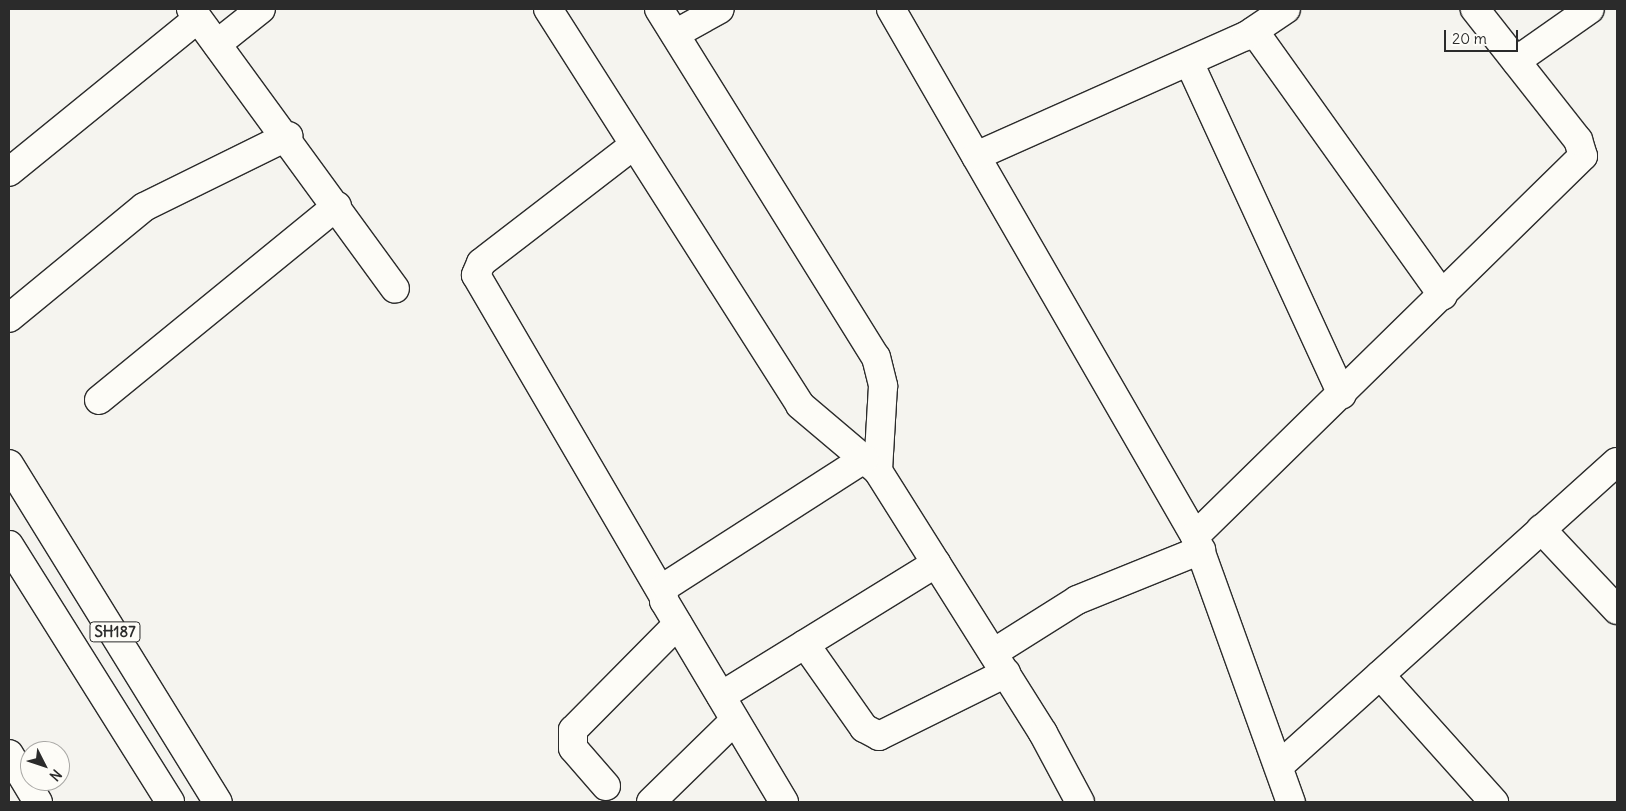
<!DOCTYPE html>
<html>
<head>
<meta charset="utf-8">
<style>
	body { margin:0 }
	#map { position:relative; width:1626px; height:811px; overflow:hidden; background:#f5f4ef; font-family:Delius,sans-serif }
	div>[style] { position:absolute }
	.roads { filter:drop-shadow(1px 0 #2b2b2b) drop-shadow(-1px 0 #2b2b2b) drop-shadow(0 1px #2b2b2b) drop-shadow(0 -1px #2b2b2b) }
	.minor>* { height:28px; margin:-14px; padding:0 14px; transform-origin:14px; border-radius:14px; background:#fdfcf7 }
	.major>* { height:28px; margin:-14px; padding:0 14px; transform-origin:14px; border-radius:14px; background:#fdfcf7 }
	span { translate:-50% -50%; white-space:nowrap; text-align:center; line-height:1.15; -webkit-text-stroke:5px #fdfcf7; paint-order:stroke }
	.shield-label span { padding:1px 4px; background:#fdfcf7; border:1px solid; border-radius:4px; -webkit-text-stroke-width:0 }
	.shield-label { font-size:15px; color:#2b2b2b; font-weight:700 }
	.frame { position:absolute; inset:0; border:10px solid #2b2b2b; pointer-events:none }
	.north { position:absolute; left:20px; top:741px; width:50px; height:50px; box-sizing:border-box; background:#fdfcf7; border:1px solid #a9a8a5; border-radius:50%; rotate:131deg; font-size:14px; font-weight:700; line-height:20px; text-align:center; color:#2b2b2b }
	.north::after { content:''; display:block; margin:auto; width:18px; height:22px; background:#2b2b2b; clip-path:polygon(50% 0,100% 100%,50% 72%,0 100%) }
	.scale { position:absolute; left:1444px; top:30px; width:74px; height:22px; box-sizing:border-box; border:2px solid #2b2b2b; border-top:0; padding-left:6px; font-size:15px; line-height:18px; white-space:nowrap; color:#2b2b2b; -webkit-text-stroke:4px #fdfcf7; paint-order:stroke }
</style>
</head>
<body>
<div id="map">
	<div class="roads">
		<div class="minor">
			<div style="left:191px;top:9px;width:346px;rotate:53.9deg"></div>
			<div style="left:548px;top:9px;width:469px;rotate:57.5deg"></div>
			<div style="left:800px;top:405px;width:102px;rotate:40.2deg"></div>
			<div style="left:878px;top:471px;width:310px;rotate:57.8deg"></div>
			<div style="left:1043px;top:733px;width:78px;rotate:61.8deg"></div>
			<div style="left:659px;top:9px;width:410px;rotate:58.1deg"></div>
			<div style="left:876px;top:357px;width:30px;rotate:76deg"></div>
			<div style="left:883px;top:386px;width:85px;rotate:93.4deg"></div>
			<div style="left:891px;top:9px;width:608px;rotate:60.02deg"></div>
			<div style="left:1195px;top:536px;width:283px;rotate:70.2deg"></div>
			<div style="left:1254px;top:31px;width:325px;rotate:54.5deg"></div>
			<div style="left:675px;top:34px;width:51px;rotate:-29.1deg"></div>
			<div style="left:217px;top:44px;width:56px;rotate:-38.5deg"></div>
			<div style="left:1516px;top:61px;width:90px;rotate:-35.1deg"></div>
			<div style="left:1189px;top:62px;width:366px;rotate:65.3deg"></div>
			<div style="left:634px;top:145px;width:193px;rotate:142.4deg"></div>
			<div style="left:481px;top:263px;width:13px;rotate:113deg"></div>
			<div style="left:476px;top:275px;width:371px;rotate:59.7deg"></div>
			<div style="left:976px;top:156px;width:295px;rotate:-24deg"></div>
			<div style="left:1246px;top:36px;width:48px;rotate:-34deg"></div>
			<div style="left:9px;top:172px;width:242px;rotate:-39.1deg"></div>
			<div style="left:9px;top:318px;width:175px;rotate:-39.4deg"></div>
			<div style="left:144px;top:207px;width:161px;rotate:-26.2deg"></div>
			<div style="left:99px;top:400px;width:307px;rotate:-39.2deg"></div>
			<div style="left:1541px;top:529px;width:111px;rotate:46.8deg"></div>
			<div style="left:1195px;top:536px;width:543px;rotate:-44.4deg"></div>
			<div style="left:1583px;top:156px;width:17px;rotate:-107deg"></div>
			<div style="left:1578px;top:140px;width:167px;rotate:-128.2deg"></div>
			<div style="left:805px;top:644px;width:103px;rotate:54.9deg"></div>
			<div style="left:864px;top:728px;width:17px;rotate:28deg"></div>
			<div style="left:879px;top:736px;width:142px;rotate:-26.4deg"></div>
			<div style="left:993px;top:653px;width:99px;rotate:-32.2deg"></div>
			<div style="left:1077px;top:600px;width:134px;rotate:-22deg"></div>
			<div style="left:1380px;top:675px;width:171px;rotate:48.1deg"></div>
			<div style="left:721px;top:696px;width:253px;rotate:-31.7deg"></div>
			<div style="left:9px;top:754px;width:56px;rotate:58.9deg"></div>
			<div style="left:1280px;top:765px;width:453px;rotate:-42deg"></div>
			<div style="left:606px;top:786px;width:50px;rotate:-131deg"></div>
			<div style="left:573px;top:748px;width:18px;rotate:-90deg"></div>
			<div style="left:573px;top:730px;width:149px;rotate:-45.3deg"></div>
			<div style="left:651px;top:802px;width:117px;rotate:-44.3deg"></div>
			<div style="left:784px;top:802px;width:234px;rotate:-120.8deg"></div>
			<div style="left:664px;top:601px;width:13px;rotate:-94deg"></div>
			<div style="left:663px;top:588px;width:239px;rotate:-32.7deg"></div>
		</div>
		<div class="major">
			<div style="left:9px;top:464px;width:397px;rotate:58.3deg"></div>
			<div style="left:9px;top:545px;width:303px;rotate:57.9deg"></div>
		</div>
	</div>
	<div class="shield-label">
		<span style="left:115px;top:632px">SH187</span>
	</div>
	<div class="frame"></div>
	<div class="north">N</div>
	<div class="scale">20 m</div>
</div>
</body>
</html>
